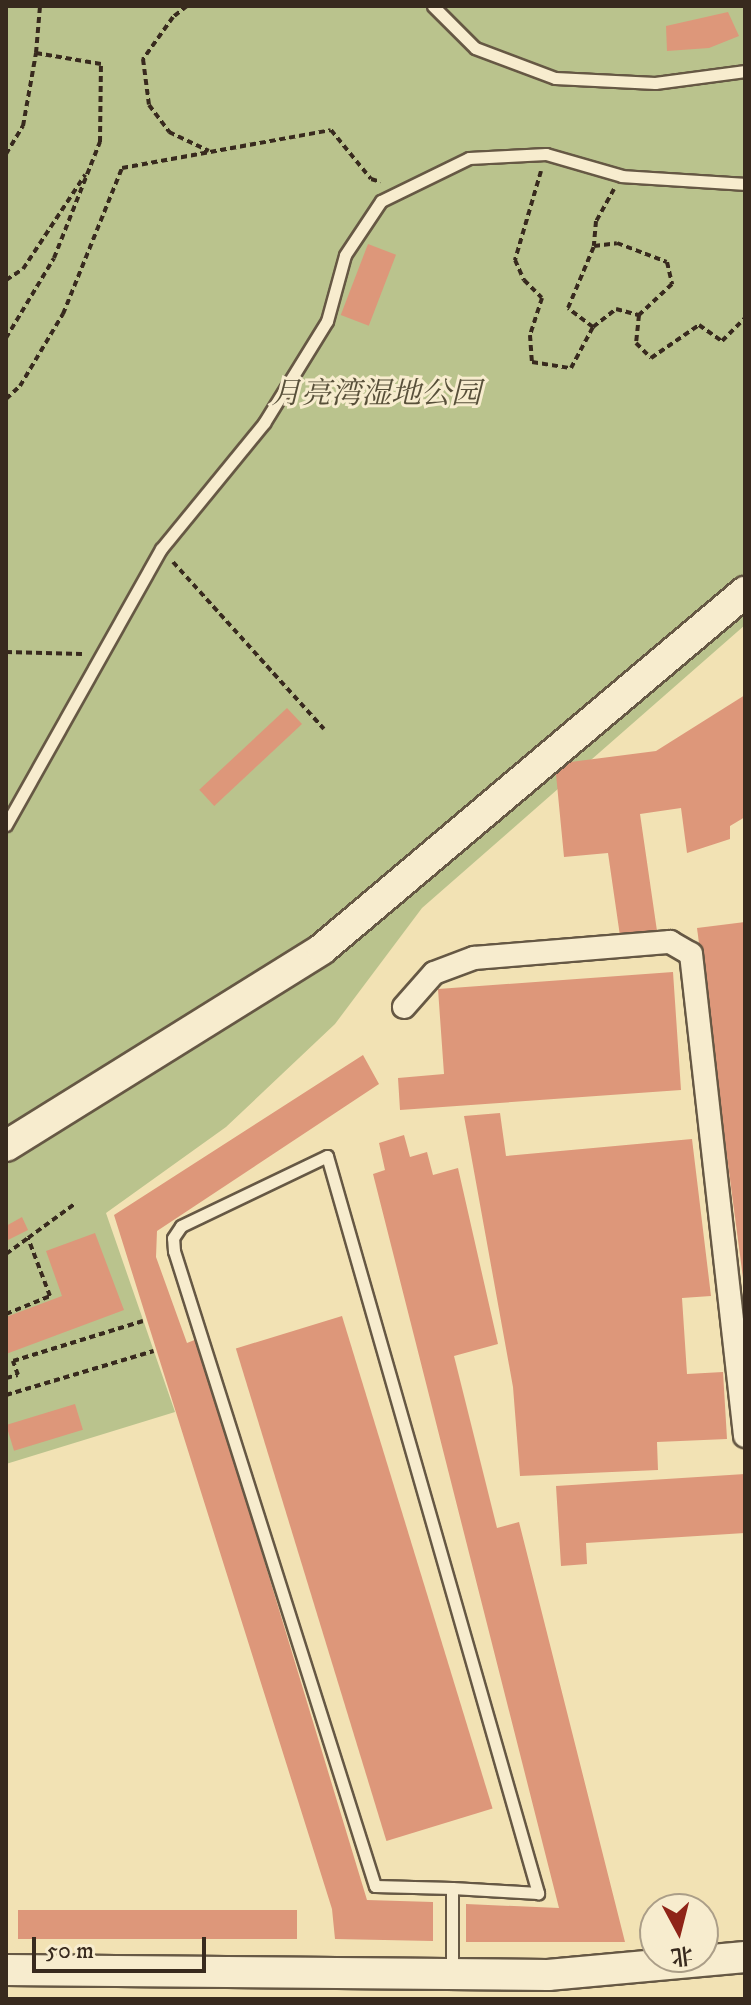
<!DOCTYPE html>
<html>
<head>
<meta charset="utf-8">
<style>
	body { margin:0 }
	#map { position:relative; width:751px; height:2005px; overflow:hidden; background:#f2e2b4; font-family:"IM FELL DW Pica","Noto Serif SC",serif }
	div>[style] { position:absolute }
	.green>* { inset:0; background:#bac38d }
	.building>* { inset:0; background:#dd977a; transform-origin:0 0 }
	.path>* { height:4px; margin-top:-2px; transform-origin:0; background:repeating-linear-gradient(90deg,#382a1e 0 6px,transparent 0 10px) }
	.roads { filter:drop-shadow(2px 0 #665844) drop-shadow(-2px 0 #665844) drop-shadow(0 2px #665844) drop-shadow(0 -2px #665844) }
	.lane>* { height:11px; margin:-5.5px; padding:0 5.5px; transform-origin:5.5px; border-radius:5.5px; background:#f7ecce }
	.street>* { height:22px; margin:-11px; padding:0 11px; transform-origin:11px; border-radius:11px; background:#f7ecce }
	.secondary>* { height:30px; margin:-15px; padding:0 15px; transform-origin:15px; border-radius:15px; background:#f7ecce }
	span { translate:-50% -50%; white-space:nowrap; text-align:center; line-height:1.15; -webkit-text-stroke:6px #f7ecce; paint-order:stroke }
	.park-label { font-size:30px; color:#58503a; font-style:italic }
	.frame { position:absolute; inset:0; border:8px solid #382a1e; pointer-events:none }
	.north { position:absolute; left:639px; top:1893px; width:80px; height:80px; box-sizing:border-box; background:#f7ecce; border:2px solid #ab9e88; border-radius:50%; rotate:173deg; font-size:22px; font-weight:700; line-height:32px; text-align:center; color:#382a1e }
	.north::after { content:''; display:block; margin:auto; width:28px; height:36px; background:#8f2418; clip-path:polygon(50% 0,100% 100%,50% 72%,0 100%) }
	.scale { position:absolute; left:32px; top:1937px; width:174px; height:36px; box-sizing:border-box; border:4px solid #382a1e; border-top:0; padding-left:10px; font-size:24px; line-height:28px; white-space:nowrap; color:#382a1e; -webkit-text-stroke:6px #f7ecce; paint-order:stroke }
</style>
</head>
<body>
<div id="map">
	<div class="green">
		<div style="clip-path:polygon(6px 6px,745px 6px,745px 625px,422px 908px,335px 1024px,226px 1127px,106px 1213px,175px 1412px,6px 1464px)"></div>
	</div>
	<div class="building">
		<div style="clip-path:polygon(728px 12px,739px 36px,709px 48px,667px 51px,666px 26px)"></div>
		<div style="left:368px;top:244px;width:30px;height:76px;rotate:21deg"></div>
		<div style="clip-path:polygon(745px 695px,745px 817px,730px 826px,730px 839px,687px 853px,681px 808px,640px 814px,657px 931px,620px 936px,608px 853px,564px 857px,555px 764px,656px 751px)"></div>
		<div style="left:287px;top:708px;width:22px;height:120px;rotate:47deg"></div>
		<div style="clip-path:polygon(745px 922px,745px 1278px,743px 1278px,697px 928px)"></div>
		<div style="clip-path:polygon(673px 972px,681px 1090px,400px 1110px,398px 1078px,444px 1074px,438px 989px)"></div>
		<div style="clip-path:polygon(363px 1055px,379px 1084px,157px 1231px,156px 1257px,187px 1343px,197px 1339px,367px 1900px,433px 1902px,433px 1941px,335px 1939px,332px 1909px,114px 1215px)"></div>
		<div style="clip-path:polygon(500px 1113px,506px 1156px,692px 1139px,711px 1296px,682px 1298px,687px 1374px,723px 1372px,727px 1439px,657px 1442px,658px 1470px,520px 1476px,513px 1387px,464px 1116px)"></div>
		<div style="clip-path:polygon(404px 1135px,410px 1157px,427px 1152px,433px 1175px,458px 1168px,498px 1344px,454px 1356px,497px 1528px,519px 1522px,625px 1942px,466px 1942px,466px 1904px,559px 1908px,373px 1174px,385px 1170px,379px 1143px)"></div>
		<div style="clip-path:polygon(22px 1217px,28px 1230px,6px 1241px,6px 1226px)"></div>
		<div style="clip-path:polygon(95px 1233px,124px 1310px,6px 1354px,6px 1317px,62px 1296px,46px 1251px)"></div>
		<div style="left:342px;top:1316px;width:515px;height:111px;rotate:73deg"></div>
		<div style="left:75px;top:1404px;width:27px;height:72px;rotate:73deg"></div>
		<div style="clip-path:polygon(745px 1474px,745px 1533px,586px 1543px,587px 1564px,561px 1566px,556px 1486px)"></div>
		<div style="left:297px;top:1910px;width:29px;height:279px;rotate:90deg"></div>
	</div>
	<div class="path">
		<div style="left:187px;top:6px;width:18px;rotate:142deg"></div>
		<div style="left:173px;top:17px;width:52px;rotate:125.5deg"></div>
		<div style="left:143px;top:59px;width:46px;rotate:82.6deg"></div>
		<div style="left:149px;top:105px;width:34px;rotate:53deg"></div>
		<div style="left:169px;top:132px;width:44px;rotate:25.4deg"></div>
		<div style="left:6px;top:154px;width:33px;rotate:-59deg"></div>
		<div style="left:23px;top:126px;width:74px;rotate:-79.9deg"></div>
		<div style="left:541px;top:171px;width:93px;rotate:106.3deg"></div>
		<div style="left:515px;top:260px;width:22px;rotate:66deg"></div>
		<div style="left:524px;top:280px;width:25px;rotate:45deg"></div>
		<div style="left:542px;top:298px;width:39px;rotate:108deg"></div>
		<div style="left:530px;top:335px;width:27px;rotate:86deg"></div>
		<div style="left:532px;top:362px;width:39px;rotate:9deg"></div>
		<div style="left:571px;top:368px;width:47px;rotate:-61.8deg"></div>
		<div style="left:593px;top:327px;width:29px;rotate:-38deg"></div>
		<div style="left:616px;top:309px;width:24px;rotate:15deg"></div>
		<div style="left:639px;top:315px;width:28px;rotate:96deg"></div>
		<div style="left:636px;top:343px;width:21px;rotate:45deg"></div>
		<div style="left:651px;top:358px;width:58px;rotate:-34.5deg"></div>
		<div style="left:699px;top:325px;width:28px;rotate:35deg"></div>
		<div style="left:722px;top:341px;width:33px;rotate:-45deg"></div>
		<div style="left:614px;top:189px;width:37px;rotate:119deg"></div>
		<div style="left:596px;top:221px;width:25px;rotate:95deg"></div>
		<div style="left:594px;top:246px;width:23px;rotate:-7deg"></div>
		<div style="left:617px;top:243px;width:53px;rotate:20.8deg"></div>
		<div style="left:667px;top:262px;width:23px;rotate:77deg"></div>
		<div style="left:672px;top:284px;width:45px;rotate:136.8deg"></div>
		<div style="left:6px;top:280px;width:20px;rotate:-33deg"></div>
		<div style="left:23px;top:269px;width:113px;rotate:-56.6deg"></div>
		<div style="left:593px;top:327px;width:31px;rotate:-143deg"></div>
		<div style="left:568px;top:308px;width:67px;rotate:-67.2deg"></div>
		<div style="left:6px;top:338px;width:93px;rotate:-59deg"></div>
		<div style="left:54px;top:258px;width:125px;rotate:-68.4deg"></div>
		<div style="left:100px;top:142px;width:78px;rotate:-89.3deg"></div>
		<div style="left:101px;top:64px;width:66px;rotate:-170.4deg"></div>
		<div style="left:36px;top:53px;width:47px;rotate:-85.1deg"></div>
		<div style="left:6px;top:399px;width:19px;rotate:-43deg"></div>
		<div style="left:20px;top:386px;width:84px;rotate:-59.2deg"></div>
		<div style="left:63px;top:314px;width:157px;rotate:-68deg"></div>
		<div style="left:122px;top:168px;width:212px;rotate:-10.3deg"></div>
		<div style="left:331px;top:130px;width:63px;rotate:50.8deg"></div>
		<div style="left:371px;top:179px;width:10px;rotate:17deg"></div>
		<div style="left:173px;top:562px;width:225px;rotate:47.9deg"></div>
		<div style="left:6px;top:652px;width:76px;rotate:1.5deg"></div>
		<div style="left:6px;top:1254px;width:27px;rotate:-36deg"></div>
		<div style="left:6px;top:1314px;width:48px;rotate:-22.2deg"></div>
		<div style="left:50px;top:1296px;width:62px;rotate:-110.8deg"></div>
		<div style="left:28px;top:1238px;width:59px;rotate:-36.1deg"></div>
		<div style="left:6px;top:1378px;width:12px;rotate:-14deg"></div>
		<div style="left:18px;top:1375px;width:15px;rotate:-110deg"></div>
		<div style="left:13px;top:1361px;width:136px;rotate:-17.1deg"></div>
		<div style="left:6px;top:1395px;width:154px;rotate:-16.6deg"></div>
	</div>
	<div class="roads">
		<div class="lane">
			<div style="left:433px;top:6px;width:59px;rotate:45deg"></div>
			<div style="left:475px;top:48px;width:85px;rotate:20.6deg"></div>
			<div style="left:555px;top:78px;width:100px;rotate:2.9deg"></div>
			<div style="left:655px;top:83px;width:91px;rotate:-7.6deg"></div>
			<div style="left:6px;top:825px;width:317px;rotate:-60.7deg"></div>
			<div style="left:161px;top:549px;width:163px;rotate:-50.7deg"></div>
			<div style="left:264px;top:423px;width:120px;rotate:-58.3deg"></div>
			<div style="left:327px;top:321px;width:68px;rotate:-74.7deg"></div>
			<div style="left:345px;top:255px;width:65px;rotate:-56.3deg"></div>
			<div style="left:381px;top:201px;width:98px;rotate:-26deg"></div>
			<div style="left:469px;top:158px;width:77px;rotate:-3deg"></div>
			<div style="left:546px;top:154px;width:79px;rotate:16.1deg"></div>
			<div style="left:622px;top:176px;width:123px;rotate:3.7deg"></div>
			<div style="left:452px;top:1974px;width:86px;rotate:-90deg"></div>
			<div style="left:452px;top:1888px;width:77px;rotate:-178.5deg"></div>
			<div style="left:375px;top:1886px;width:666px;rotate:-107.56deg"></div>
			<div style="left:174px;top:1251px;width:13px;rotate:-94deg"></div>
			<div style="left:173px;top:1238px;width:14px;rotate:-56deg"></div>
			<div style="left:181px;top:1226px;width:162px;rotate:-25.6deg"></div>
			<div style="left:327px;top:1156px;width:767px;rotate:74.02deg"></div>
			<div style="left:538px;top:1893px;width:86px;rotate:-176.7deg"></div>
		</div>
		<div class="street">
			<div style="left:404px;top:1007px;width:45px;rotate:-48.6deg"></div>
			<div style="left:434px;top:973px;width:43px;rotate:-20.6deg"></div>
			<div style="left:474px;top:958px;width:197px;rotate:-4.7deg"></div>
			<div style="left:670px;top:942px;width:24px;rotate:30deg"></div>
			<div style="left:691px;top:954px;width:485px;rotate:83.6deg"></div>
		</div>
		<div class="secondary">
			<div style="left:6px;top:1146px;width:372px;rotate:-31.9deg"></div>
			<div style="left:322px;top:949px;width:554px;rotate:-40.16deg"></div>
			<div style="left:6px;top:1970px;width:542px;rotate:0.53deg"></div>
			<div style="left:548px;top:1975px;width:198px;rotate:-5.2deg"></div>
		</div>
	</div>
	<div class="park-label">
		<span style="left:376px;top:395px">月亮湾湿地公园</span>
	</div>
	<div class="frame"></div>
	<div class="north">北</div>
	<div class="scale">50 m</div>
</div>
</body>
</html>
